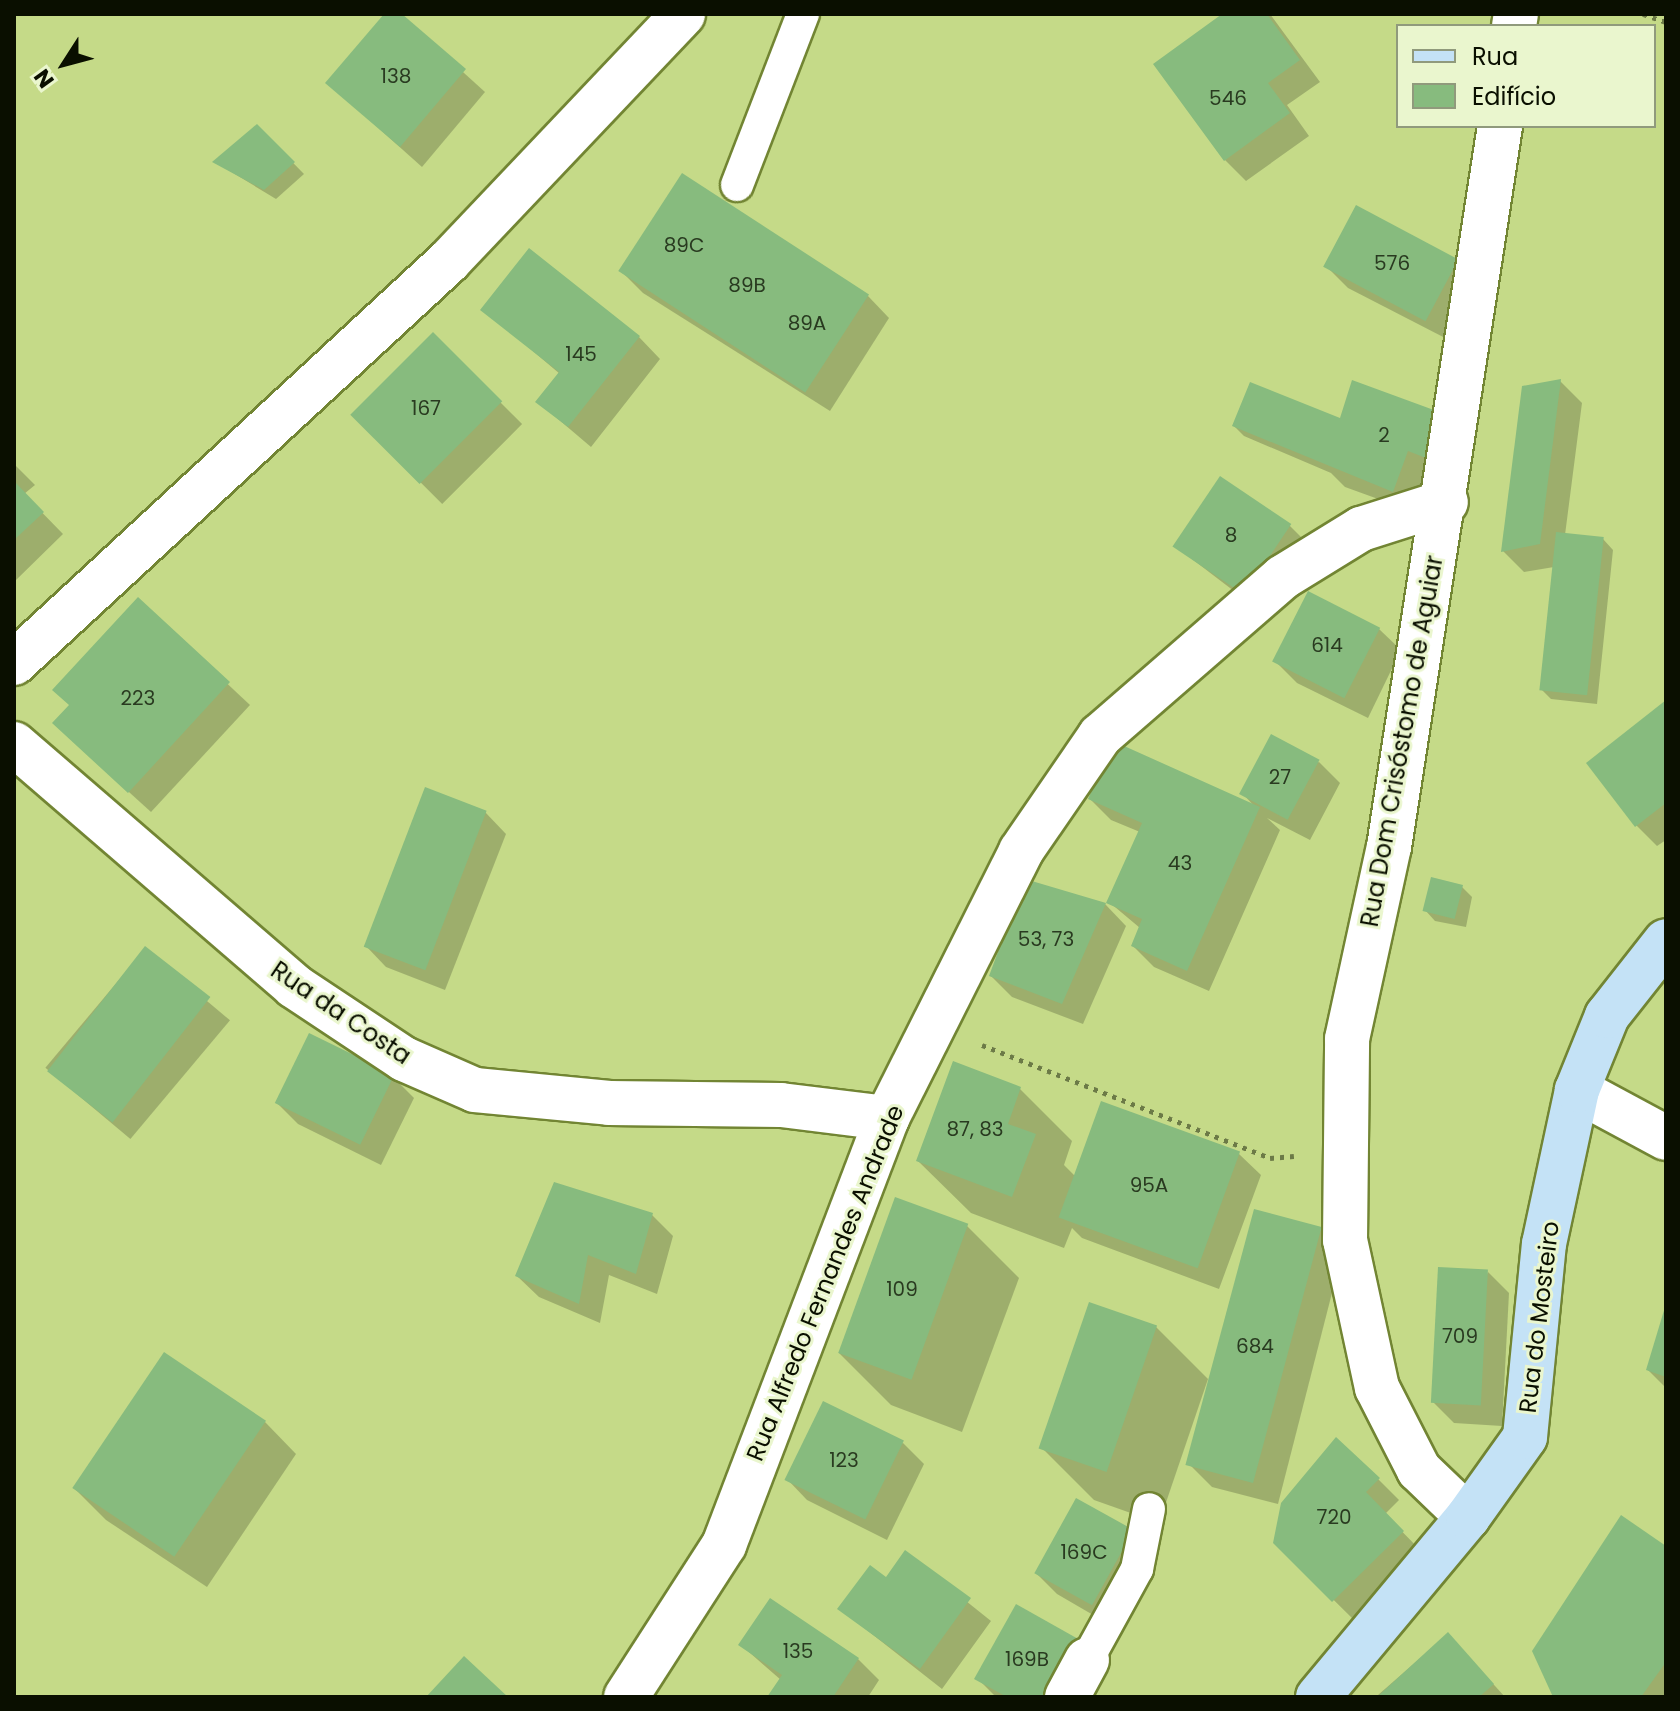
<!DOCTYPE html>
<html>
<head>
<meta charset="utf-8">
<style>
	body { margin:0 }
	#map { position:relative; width:1680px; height:1711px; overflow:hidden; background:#c5da88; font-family:Poppins,sans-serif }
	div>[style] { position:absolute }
	.shadow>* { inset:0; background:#0003; transform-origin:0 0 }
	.building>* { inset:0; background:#87bb7e; transform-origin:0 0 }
	.path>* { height:5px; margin-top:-2.5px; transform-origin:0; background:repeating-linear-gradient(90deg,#6c7a47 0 4px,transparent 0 10px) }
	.roads { filter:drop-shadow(2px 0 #728533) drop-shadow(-2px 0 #728533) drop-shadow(0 2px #728533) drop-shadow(0 -2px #728533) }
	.lane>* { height:32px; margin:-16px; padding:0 16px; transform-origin:16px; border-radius:16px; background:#fff }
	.street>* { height:44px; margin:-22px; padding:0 22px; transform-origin:22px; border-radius:22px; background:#fff }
	.secondary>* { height:44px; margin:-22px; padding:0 22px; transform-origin:22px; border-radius:22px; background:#c4e2f6 }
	span { translate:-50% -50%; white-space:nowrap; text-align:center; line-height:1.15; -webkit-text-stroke:6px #eaf6ce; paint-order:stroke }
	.number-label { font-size:20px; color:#293a20 }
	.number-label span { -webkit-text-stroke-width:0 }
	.street-label { font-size:24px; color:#0a0f00 }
	.frame { position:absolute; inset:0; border:16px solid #0a0f00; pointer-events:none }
	.legend { position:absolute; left:1396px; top:24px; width:260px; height:104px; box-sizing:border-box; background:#eaf6ce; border:2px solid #909a7c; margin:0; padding:10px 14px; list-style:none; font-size:24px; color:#0a0f00 }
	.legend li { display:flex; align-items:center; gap:16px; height:40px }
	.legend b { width:40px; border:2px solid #909a7c }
	.north { position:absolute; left:24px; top:24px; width:80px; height:80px; -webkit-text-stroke:6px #eaf6ce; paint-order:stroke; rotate:234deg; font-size:22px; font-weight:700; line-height:32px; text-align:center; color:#0a0f00 }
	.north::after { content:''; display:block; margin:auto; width:28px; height:36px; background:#0a0f00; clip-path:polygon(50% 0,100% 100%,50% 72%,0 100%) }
</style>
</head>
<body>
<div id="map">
	<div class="shadow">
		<div style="clip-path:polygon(387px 14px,399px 14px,485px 92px,422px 167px,328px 83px)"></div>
		<div style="clip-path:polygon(1226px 14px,1270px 14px,1320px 82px,1287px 105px,1309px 136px,1246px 181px,1225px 160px)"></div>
		<div style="clip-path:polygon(257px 126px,304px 174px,276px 199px,215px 162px)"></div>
		<div style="clip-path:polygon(1458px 260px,1449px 340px,1348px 288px,1326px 266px)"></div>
		<div style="clip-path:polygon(622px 272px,868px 296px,889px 318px,830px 411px,643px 293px)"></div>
		<div style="clip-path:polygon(483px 309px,639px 337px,660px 359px,591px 447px,538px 402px,560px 374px)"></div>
		<div style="left:433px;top:335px;width:126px;height:113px;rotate:45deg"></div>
		<div style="clip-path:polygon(1560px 381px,1582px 403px,1565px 535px,1603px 539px,1613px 550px,1597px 704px,1551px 699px,1541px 689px,1554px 567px,1524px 572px,1503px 551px)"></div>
		<div style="clip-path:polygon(1340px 420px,1462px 436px,1414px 512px,1345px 487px,1331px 473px,1244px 436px,1234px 426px)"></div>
		<div style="clip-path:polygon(14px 464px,35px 485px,24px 494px,63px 534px,14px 582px)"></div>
		<div style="clip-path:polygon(1289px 525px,1311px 547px,1264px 614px,1175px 546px)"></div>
		<div style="clip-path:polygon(138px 600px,250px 705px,151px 812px,76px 744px)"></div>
		<div style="clip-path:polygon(1379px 629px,1401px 650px,1368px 718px,1297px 683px,1276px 662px)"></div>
		<div style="clip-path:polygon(1666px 703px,1666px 840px,1657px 846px,1636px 825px)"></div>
		<div style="clip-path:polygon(1319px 762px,1340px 783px,1310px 840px,1267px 818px,1280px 830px,1209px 991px,1154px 967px,1133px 946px,1140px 928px,1109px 902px,1140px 832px,1111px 820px,1090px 799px,1257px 809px,1242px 793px)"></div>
		<div style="clip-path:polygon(485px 812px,506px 834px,445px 990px,386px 967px,365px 945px)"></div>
		<div style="clip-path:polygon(1462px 887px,1472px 897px,1466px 927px,1435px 921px,1425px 910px)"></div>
		<div style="clip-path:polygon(1105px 904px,1126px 926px,1083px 1024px,1012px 997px,991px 976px)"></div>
		<div style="left:145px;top:949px;width:111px;height:155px;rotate:40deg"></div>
		<div style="clip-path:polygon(393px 1077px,414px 1098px,381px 1165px,298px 1124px,277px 1103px)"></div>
		<div style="clip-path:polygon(1020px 1089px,1072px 1141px,1064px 1165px,1075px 1176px,1102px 1103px,1239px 1154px,1261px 1175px,1219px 1289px,1082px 1238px,1072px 1228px,1064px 1248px,971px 1213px,918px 1161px)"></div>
		<div style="clip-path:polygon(652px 1215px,673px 1236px,657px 1294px,609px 1275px,600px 1323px,539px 1297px,517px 1276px)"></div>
		<div style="clip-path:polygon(967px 1226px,1019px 1278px,962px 1432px,891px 1405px,839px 1353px)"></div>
		<div style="clip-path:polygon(1321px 1229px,1343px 1250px,1278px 1504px,1212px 1487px,1190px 1465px)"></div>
		<div style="clip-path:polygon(1488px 1272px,1509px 1293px,1502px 1426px,1454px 1423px,1433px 1402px)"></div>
		<div style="clip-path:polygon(1666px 1312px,1666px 1388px,1648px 1370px)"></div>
		<div style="clip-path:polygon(1156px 1327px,1208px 1379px,1159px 1523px,1094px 1500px,1042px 1448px)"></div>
		<div style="clip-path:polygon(265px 1422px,296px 1454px,207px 1587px,106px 1520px,75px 1489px)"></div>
		<div style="clip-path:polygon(903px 1443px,924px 1464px,887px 1540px,807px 1500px,786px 1478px)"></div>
		<div style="clip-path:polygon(1378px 1479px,1399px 1500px,1385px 1514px,1423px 1553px,1355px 1621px,1275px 1542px)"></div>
		<div style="clip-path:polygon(1132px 1532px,1112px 1626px,1057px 1594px,1036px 1573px)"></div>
		<div style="clip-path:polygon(1666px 1548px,1666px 1697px,1555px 1697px)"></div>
		<div style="clip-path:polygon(906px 1553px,991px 1621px,942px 1689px,840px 1609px,886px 1580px)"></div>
		<div style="clip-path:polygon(1448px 1634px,1505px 1697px,1379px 1697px,1378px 1695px)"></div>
		<div style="clip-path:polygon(741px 1645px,858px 1659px,879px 1680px,868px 1697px,770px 1697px,781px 1680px)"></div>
		<div style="clip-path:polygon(977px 1678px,1081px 1697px,996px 1697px)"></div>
	</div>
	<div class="building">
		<div style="clip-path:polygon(384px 14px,402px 14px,466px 69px,400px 147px,325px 83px)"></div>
		<div style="clip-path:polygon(1222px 14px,1267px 14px,1300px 60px,1268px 83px,1290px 113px,1224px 161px,1153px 64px)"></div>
		<div style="clip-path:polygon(257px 124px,295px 162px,264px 190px,212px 162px)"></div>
		<div style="left:682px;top:173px;width:223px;height:117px;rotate:33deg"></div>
		<div style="left:1356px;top:205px;width:116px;height:70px;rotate:28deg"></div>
		<div style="clip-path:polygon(529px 248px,640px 336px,568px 427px,535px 402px,559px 372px,480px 310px)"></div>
		<div style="left:433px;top:332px;width:98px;height:117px;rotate:45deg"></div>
		<div style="clip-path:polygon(1561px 379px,1540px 544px,1501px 552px,1522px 386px)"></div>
		<div style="clip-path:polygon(1352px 380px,1442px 413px,1426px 458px,1408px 451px,1393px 492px,1232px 426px,1250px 382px,1340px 418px)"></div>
		<div style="left:1220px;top:476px;width:86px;height:85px;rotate:34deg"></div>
		<div style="clip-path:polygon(14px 481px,44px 512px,14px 540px)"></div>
		<div style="left:1556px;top:532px;width:48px;height:159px;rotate:6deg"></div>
		<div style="left:1308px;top:591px;width:81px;height:79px;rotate:27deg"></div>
		<div style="clip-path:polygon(138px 597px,230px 682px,128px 793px,52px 723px,69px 705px,52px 690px)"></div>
		<div style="clip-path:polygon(1666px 700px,1666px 803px,1635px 827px,1586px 763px)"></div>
		<div style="left:1271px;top:734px;width:55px;height:68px;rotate:28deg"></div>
		<div style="clip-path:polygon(1113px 741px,1260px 807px,1187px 971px,1131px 946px,1142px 919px,1106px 903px,1062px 1004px,989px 976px,1025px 879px,1106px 903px,1142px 823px,1088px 799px)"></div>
		<div style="left:425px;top:787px;width:66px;height:171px;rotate:21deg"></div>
		<div style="left:1431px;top:877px;width:33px;height:35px;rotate:14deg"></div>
		<div style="left:145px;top:946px;width:83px;height:159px;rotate:38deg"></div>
		<div style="left:309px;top:1033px;width:95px;height:78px;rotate:26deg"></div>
		<div style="clip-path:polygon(953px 1061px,1021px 1087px,1008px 1124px,1036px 1134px,1012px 1197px,916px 1161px)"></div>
		<div style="left:1101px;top:1101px;width:148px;height:124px;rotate:20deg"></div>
		<div style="clip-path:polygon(554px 1182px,653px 1213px,636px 1274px,588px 1255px,579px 1304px,515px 1276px)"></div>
		<div style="left:895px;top:1197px;width:78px;height:166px;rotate:20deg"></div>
		<div style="left:1254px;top:1209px;width:70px;height:265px;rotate:15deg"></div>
		<div style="left:1438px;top:1267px;width:50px;height:136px;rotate:3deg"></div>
		<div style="left:1089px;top:1302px;width:72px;height:155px;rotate:19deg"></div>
		<div style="clip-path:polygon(1665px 1307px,1666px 1307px,1666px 1377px,1646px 1370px)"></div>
		<div style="left:164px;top:1352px;width:123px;height:164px;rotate:34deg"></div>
		<div style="left:823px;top:1401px;width:90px;height:88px;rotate:26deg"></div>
		<div style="clip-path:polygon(1336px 1437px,1380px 1478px,1366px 1492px,1404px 1531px,1332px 1602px,1273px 1543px,1281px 1503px)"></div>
		<div style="left:1076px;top:1498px;width:66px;height:86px;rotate:29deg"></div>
		<div style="clip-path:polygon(1621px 1515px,1666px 1546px,1666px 1662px,1641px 1697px,1553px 1697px,1532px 1651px)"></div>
		<div style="clip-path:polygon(905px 1550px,971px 1598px,920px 1669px,837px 1609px,870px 1565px,886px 1577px)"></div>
		<div style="clip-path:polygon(770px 1598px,859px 1658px,833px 1697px,767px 1697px,782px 1675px,738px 1645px)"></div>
		<div style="clip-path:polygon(1016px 1604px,1080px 1640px,1048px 1697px,1007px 1697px,974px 1679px)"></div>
		<div style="clip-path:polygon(1448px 1632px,1494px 1684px,1479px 1697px,1377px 1697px)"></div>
		<div style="clip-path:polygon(464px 1656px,508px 1697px,426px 1697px)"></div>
	</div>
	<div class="path">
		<div style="left:1643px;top:14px;width:24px;rotate:19deg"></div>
		<div style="left:982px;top:1045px;width:309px;rotate:21.4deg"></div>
		<div style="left:1270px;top:1158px;width:24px;rotate:-5deg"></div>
	</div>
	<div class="roads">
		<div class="lane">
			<div style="left:737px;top:185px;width:183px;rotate:-68.9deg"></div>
			<div style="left:1087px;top:1660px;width:104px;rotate:-61.2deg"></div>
			<div style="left:1137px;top:1569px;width:61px;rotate:-78.7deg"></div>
		</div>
		<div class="street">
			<div style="left:1514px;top:26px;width:12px;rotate:-81deg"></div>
			<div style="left:14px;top:663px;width:592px;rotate:-42.74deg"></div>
			<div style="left:449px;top:261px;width:340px;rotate:-46.5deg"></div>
			<div style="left:14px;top:744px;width:370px;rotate:40.8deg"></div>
			<div style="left:294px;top:986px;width:132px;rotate:33.6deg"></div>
			<div style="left:404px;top:1059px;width:77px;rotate:23.6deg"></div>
			<div style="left:475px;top:1090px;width:135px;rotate:5.5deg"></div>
			<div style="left:609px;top:1103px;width:172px;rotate:0.7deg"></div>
			<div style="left:781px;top:1105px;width:107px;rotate:7deg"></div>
			<div style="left:1577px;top:1090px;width:101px;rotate:28.3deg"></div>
			<div style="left:1468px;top:1517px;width:68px;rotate:-136.2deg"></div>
			<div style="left:1419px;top:1470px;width:92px;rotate:-117.1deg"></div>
			<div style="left:1377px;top:1388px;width:151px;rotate:-102.2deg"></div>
			<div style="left:1345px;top:1240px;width:201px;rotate:-89.4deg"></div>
			<div style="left:1347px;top:1039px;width:197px;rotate:-77.7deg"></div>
			<div style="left:1389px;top:847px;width:729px;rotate:-81.25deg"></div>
			<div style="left:626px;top:1697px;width:181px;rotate:-57.2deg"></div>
			<div style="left:724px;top:1545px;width:457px;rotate:-69.1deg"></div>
			<div style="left:887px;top:1118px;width:299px;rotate:-63.3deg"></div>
			<div style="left:1021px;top:851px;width:140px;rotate:-55.5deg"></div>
			<div style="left:1100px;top:736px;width:242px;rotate:-41deg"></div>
			<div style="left:1283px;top:577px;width:92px;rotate:-31.6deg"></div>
			<div style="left:1361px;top:529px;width:89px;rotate:-17.6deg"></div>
			<div style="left:1067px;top:1697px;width:42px;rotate:-61.6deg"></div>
		</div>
		<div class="secondary">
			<div style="left:1318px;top:1697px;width:234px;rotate:-50.2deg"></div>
			<div style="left:1468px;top:1517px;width:98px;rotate:-54.5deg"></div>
			<div style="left:1525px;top:1437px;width:194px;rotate:-84.4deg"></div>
			<div style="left:1544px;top:1244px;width:157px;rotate:-77.9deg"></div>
			<div style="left:1577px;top:1090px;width:80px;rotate:-67.9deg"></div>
			<div style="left:1607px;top:1016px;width:95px;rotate:-51.8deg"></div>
		</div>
	</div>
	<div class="number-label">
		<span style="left:396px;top:76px">138</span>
		<span style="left:1228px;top:98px">546</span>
		<span style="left:684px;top:245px">89C</span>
		<span style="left:1392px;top:263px">576</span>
		<span style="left:747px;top:285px">89B</span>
		<span style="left:807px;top:323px">89A</span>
		<span style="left:581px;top:354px">145</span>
		<span style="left:426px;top:408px">167</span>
		<span style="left:1384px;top:435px">2</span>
		<span style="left:1231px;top:535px">8</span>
		<span style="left:1327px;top:645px">614</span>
		<span style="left:138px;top:698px">223</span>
		<span style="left:1280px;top:777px">27</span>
		<span style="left:1180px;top:863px">43</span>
		<span style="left:1046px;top:939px">53, 73</span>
		<span style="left:975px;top:1129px">87, 83</span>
		<span style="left:1149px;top:1185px">95A</span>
		<span style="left:902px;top:1289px">109</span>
		<span style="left:1460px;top:1336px">709</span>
		<span style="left:1255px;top:1346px">684</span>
		<span style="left:844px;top:1460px">123</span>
		<span style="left:1334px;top:1517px">720</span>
		<span style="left:1084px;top:1552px">169C</span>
		<span style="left:798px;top:1651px">135</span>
		<span style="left:1027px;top:1659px">169B</span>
	</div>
	<div class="street-label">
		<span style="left:1402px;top:741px;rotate:-80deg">Rua Dom Crisóstomo de Aguiar</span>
		<span style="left:341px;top:1013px;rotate:34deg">Rua da Costa</span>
		<span style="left:825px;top:1283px;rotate:-68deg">Rua Alfredo Fernandes Andrade</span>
		<span style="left:1539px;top:1317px;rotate:-83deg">Rua do Mosteiro</span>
	</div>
	<div class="frame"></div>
	<ul class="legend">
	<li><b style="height:10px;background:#c4e2f6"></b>Rua</li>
	<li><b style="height:22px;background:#87bb7e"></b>Edifício</li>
	</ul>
	<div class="north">N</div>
</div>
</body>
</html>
